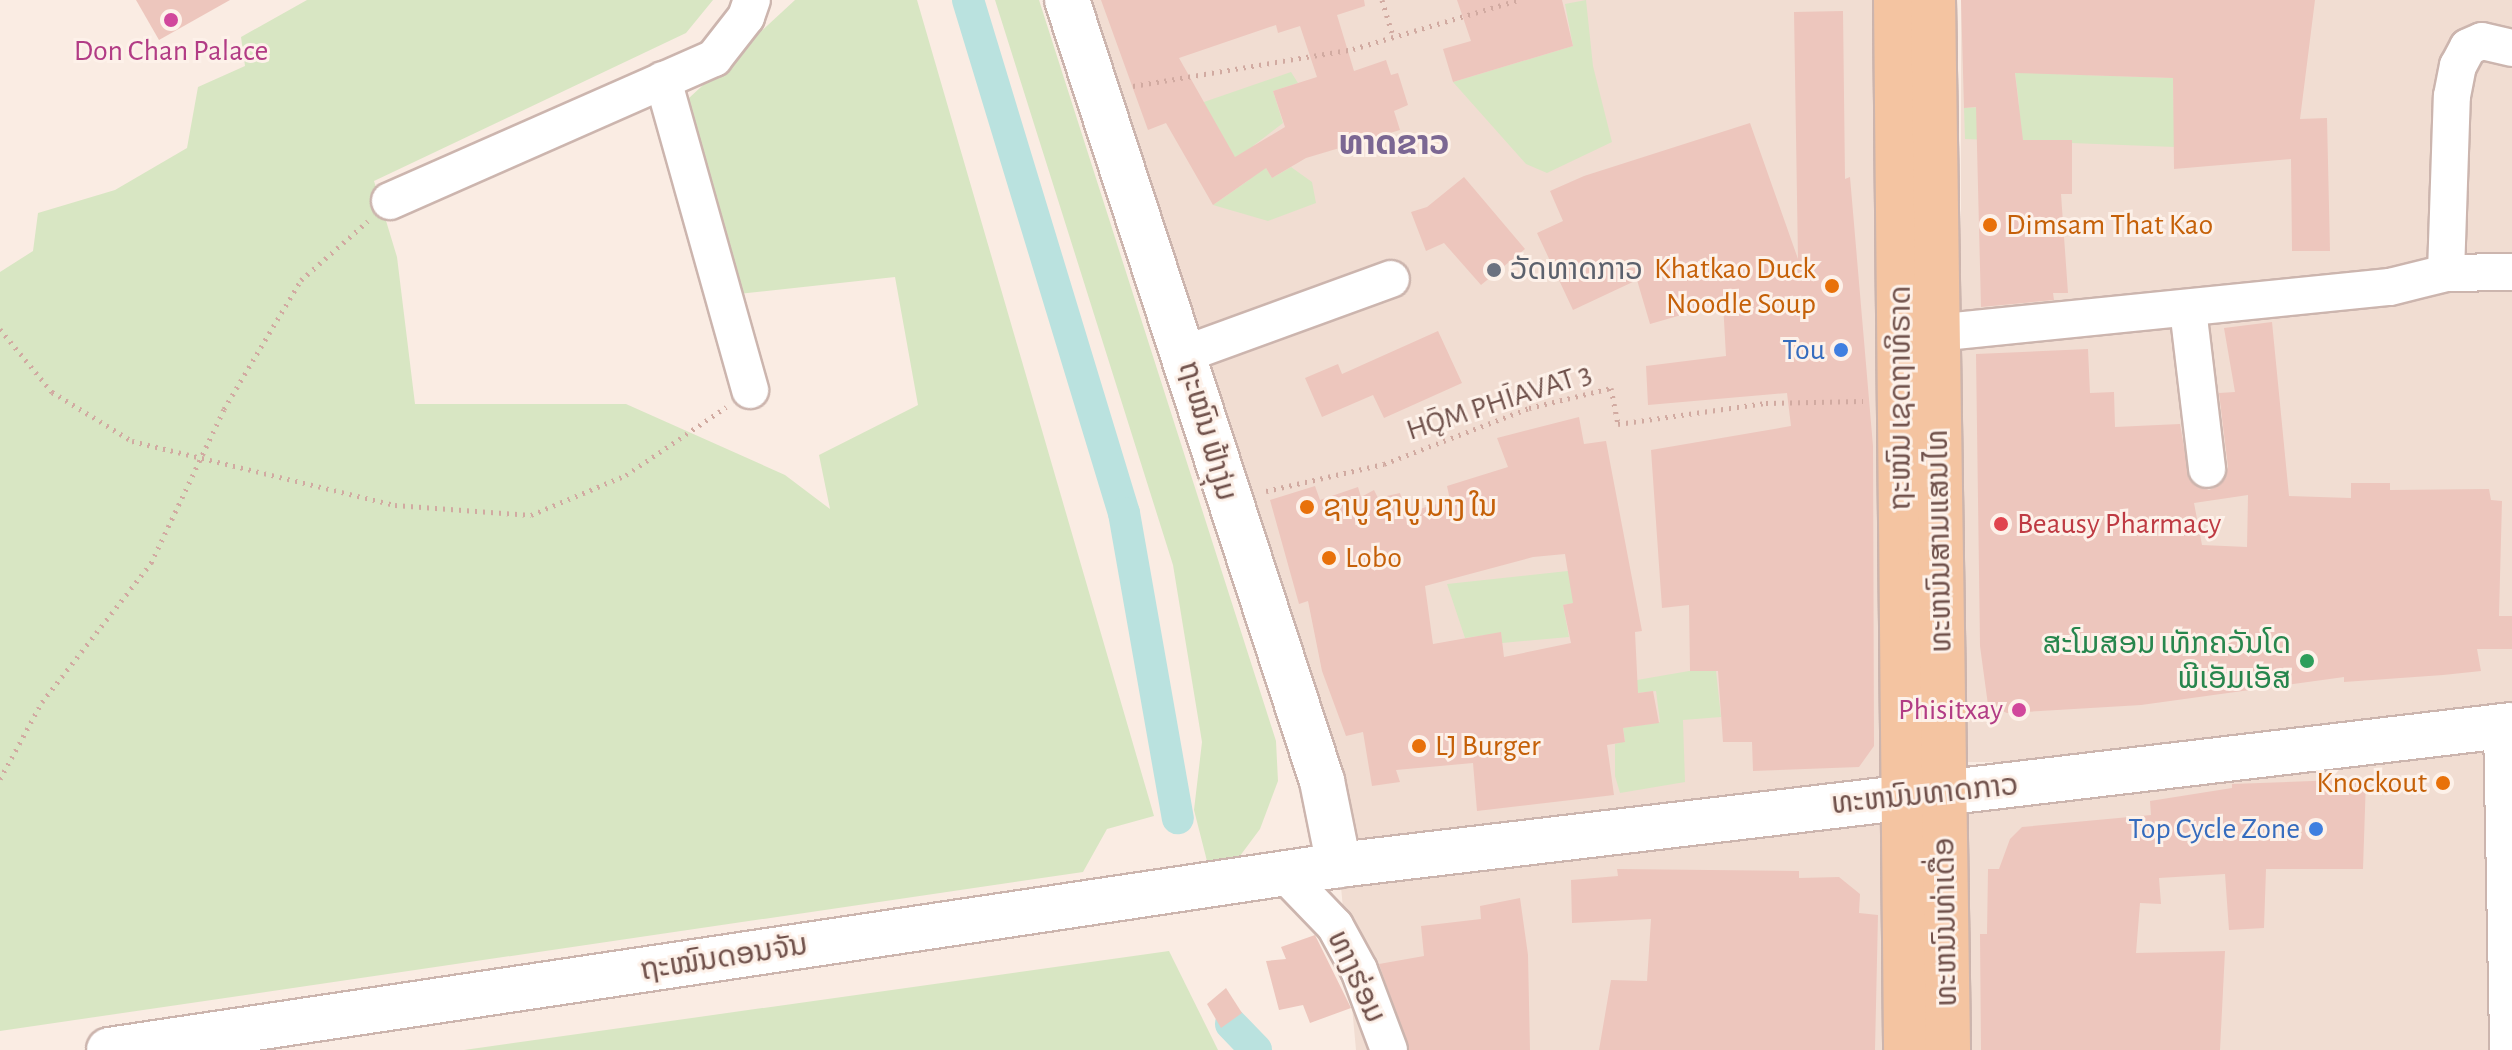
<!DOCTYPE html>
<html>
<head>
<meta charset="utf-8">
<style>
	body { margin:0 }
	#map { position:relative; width:2512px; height:1050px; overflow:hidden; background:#faece3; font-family:"Alegreya Sans","Noto Sans Lao",sans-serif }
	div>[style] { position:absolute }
	.residential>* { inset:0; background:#f1ddd2; transform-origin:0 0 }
	.green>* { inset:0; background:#d8e6c3 }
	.canal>* { height:32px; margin:-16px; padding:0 16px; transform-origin:16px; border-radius:16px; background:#bae2df }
	.building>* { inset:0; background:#edc6bd }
	.path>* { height:5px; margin-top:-2.5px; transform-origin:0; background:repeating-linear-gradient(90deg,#d1aaa1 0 2px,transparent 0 8px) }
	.roads { filter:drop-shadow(2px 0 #ccb5ae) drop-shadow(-2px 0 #ccb5ae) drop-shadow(0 2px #ccb5ae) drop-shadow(0 -2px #ccb5ae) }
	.minor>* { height:36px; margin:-18px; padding:0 18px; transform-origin:18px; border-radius:18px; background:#fff }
	.tertiary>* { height:44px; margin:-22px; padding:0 22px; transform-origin:22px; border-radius:22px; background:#fff }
	.primary>* { height:44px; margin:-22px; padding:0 22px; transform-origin:22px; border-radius:22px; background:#f4c4a1 }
	.dots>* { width:22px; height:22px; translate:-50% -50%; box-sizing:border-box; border:4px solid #fdf1e9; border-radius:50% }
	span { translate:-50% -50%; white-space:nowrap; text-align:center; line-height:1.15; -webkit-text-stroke:6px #fdf1e9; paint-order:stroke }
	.hotel-label { font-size:30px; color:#b23c85 }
	.right { translate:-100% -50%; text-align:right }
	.food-label { font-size:30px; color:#c56008 }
	.left { translate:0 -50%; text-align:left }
	.worship-label { font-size:30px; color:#5b616d }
	.shop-label { font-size:30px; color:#366cbe }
	.street-label { font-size:30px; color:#70514b }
	.health-label { font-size:30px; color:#be3a42 }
	.leisure-label { font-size:30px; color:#27864d }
	.quarter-label { font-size:34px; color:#7b6793; font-weight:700 }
</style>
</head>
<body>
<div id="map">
	<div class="residential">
		<div style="clip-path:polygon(1067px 0,1896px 0,1906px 1050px,1356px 1050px,1339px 865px)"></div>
		<div style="left:1961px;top:0;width:551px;height:762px"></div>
		<div style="clip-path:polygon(2512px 725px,2512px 1050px,1948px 1050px,1944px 793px)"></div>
	</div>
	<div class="green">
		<div style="clip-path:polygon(307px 0,713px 0,686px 33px,374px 181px,397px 257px,415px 404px,626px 404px,785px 475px,830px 509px,819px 455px,918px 405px,895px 277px,738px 294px,689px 98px,795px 0,917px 0,1154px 816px,1107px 829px,1083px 872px,0 1031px,0 272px,33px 251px,38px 213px,115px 190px,187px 148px,198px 87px,245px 66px,241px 37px)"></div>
		<div style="clip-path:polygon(995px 0,1039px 0,1276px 741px,1278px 781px,1260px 829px,1234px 864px,1208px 865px,1194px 810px,1202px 742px,1173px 565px)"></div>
		<div style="clip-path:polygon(1586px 0,1593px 66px,1612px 142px,1547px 173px,1526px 164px,1453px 82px,1573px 46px,1565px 4px)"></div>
		<div style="clip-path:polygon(2046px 62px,2053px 74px,2173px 78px,2175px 147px,1965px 139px,1964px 108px,2019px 105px,2014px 63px)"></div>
		<div style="clip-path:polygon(1291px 72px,1298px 83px,1273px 91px,1283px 123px,1253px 146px,1272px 178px,1291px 167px,1312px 182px,1316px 203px,1268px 221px,1213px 205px,1249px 180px,1201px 103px)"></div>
		<div style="clip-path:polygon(1577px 570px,1573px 603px,1563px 605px,1569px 637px,1502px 643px,1501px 633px,1465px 638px,1447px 584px)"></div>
		<div style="clip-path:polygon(1689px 671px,1716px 671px,1721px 717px,1683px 720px,1685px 782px,1620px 793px,1615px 776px,1615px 744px,1625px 741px,1623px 728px,1660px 722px,1656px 691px,1637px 693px,1637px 680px)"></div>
		<div style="clip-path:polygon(1169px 951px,1218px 1050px,464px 1050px)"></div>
	</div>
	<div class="canal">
		<div style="left:968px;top:0;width:536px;rotate:73.09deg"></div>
		<div style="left:1124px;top:513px;width:310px;rotate:80deg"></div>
		<div style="left:1231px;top:1024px;width:36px;rotate:46deg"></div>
	</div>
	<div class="building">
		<div style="clip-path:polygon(136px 0,230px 0,159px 40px)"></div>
		<div style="clip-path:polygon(evenodd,1101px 0,1364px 0,1365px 6px,1337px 15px,1354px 71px,1386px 60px,1391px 75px,1398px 73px,1408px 105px,1394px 111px,1400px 130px,1306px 158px,1272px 178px,1266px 168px,1213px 205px,1166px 123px,1148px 130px,1101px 0,1276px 25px,1278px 33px,1300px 26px,1317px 77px,1273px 91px,1285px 127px,1235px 157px,1179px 58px,1276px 25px)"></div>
		<div style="clip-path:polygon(1457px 0,1562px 0,1573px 46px,1453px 82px,1443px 49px,1471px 41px)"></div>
		<div style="clip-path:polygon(1961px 0,2315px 0,2300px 119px,2327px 118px,2330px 251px,2292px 251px,2291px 159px,2174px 169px,2173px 78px,2015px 73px,2023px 140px,2072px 140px,2072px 194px,2061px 194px,2068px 293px,2053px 293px,2054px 300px,1981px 307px,1976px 107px,1964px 108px)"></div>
		<div style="clip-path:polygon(1843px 11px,1845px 179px,1850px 177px,1873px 446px,1874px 746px,1859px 767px,1753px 771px,1752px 742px,1723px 742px,1718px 671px,1690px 671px,1689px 605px,1662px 608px,1651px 450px,1791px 426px,1787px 393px,1648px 405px,1646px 366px,1726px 356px,1723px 303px,1650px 324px,1637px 280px,1573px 310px,1537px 233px,1563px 221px,1550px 191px,1584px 176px,1750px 123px,1798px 259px,1794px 12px)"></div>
		<div style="clip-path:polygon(1464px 177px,1525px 249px,1481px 285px,1444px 243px,1426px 251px,1411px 212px,1427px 207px)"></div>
		<div style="clip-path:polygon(evenodd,2272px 322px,2289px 496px,2351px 498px,2351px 483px,2390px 483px,2390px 490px,2489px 489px,2491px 500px,2502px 501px,2499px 616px,2512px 616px,2512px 649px,2477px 649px,2481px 671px,2443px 675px,2344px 682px,2344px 677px,2141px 705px,2007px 713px,1988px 705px,1980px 646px,1976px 354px,2088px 349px,2090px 393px,2114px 392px,2115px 427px,2180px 424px,2190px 481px,2209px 490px,2220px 485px,2228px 467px,2219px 393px,2235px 392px,2224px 328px,2272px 322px,2248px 495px,2247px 547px,2202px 545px,2194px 503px,2248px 495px)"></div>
		<div style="clip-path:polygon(1438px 331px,1462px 383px,1384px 418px,1373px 395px,1322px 417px,1305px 378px,1338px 364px,1342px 374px)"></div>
		<div style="clip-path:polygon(evenodd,1579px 417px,1584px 444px,1606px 441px,1642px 631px,1635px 632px,1638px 693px,1653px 691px,1659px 723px,1623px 728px,1625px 742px,1607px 745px,1614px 795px,1477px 811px,1473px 763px,1396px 770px,1400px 782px,1372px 786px,1363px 732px,1346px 736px,1322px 671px,1308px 601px,1299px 604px,1270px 500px,1315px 486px,1320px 500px,1358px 487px,1361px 497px,1374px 490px,1378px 498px,1400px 493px,1406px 513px,1450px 500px,1447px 486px,1508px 467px,1497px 438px,1579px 417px,1565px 554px,1573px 603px,1563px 605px,1571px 643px,1504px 657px,1501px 632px,1433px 644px,1425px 586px,1533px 557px,1565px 554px)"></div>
		<div style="clip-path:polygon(2366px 779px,2363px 869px,2266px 869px,2264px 928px,2229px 930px,2225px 874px,2159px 878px,2161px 904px,2140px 903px,2136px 953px,2225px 951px,2220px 1050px,1981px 1050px,1980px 934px,1987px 934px,1988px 869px,1999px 869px,2010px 839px,2022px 827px,2151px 815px,2150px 801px,2232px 788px,2232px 784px)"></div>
		<div style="clip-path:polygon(1617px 869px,1799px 871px,1799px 878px,1839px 877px,1860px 894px,1859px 913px,1878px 915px,1875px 1050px,1599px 1050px,1611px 980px,1647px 981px,1651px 919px,1572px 923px,1571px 880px,1618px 876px)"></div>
		<div style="clip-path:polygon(1520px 898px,1528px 955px,1530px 1050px,1409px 1050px,1379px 964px,1424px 956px,1421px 926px,1481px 919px,1480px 906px)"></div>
		<div style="clip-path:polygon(1315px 935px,1351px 1008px,1310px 1023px,1303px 1005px,1279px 1010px,1266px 961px,1286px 959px,1281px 947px)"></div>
		<div style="clip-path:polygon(1226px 988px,1242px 1013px,1221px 1028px,1207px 1004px)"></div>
	</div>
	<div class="path">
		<div style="left:1382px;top:0;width:34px;rotate:73deg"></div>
		<div style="left:1133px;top:86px;width:223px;rotate:-9.5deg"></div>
		<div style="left:1353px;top:49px;width:172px;rotate:-16.5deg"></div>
		<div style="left:0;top:329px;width:82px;rotate:50.5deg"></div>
		<div style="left:52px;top:392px;width:94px;rotate:31.5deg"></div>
		<div style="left:132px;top:441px;width:271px;rotate:13.7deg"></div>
		<div style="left:395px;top:505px;width:136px;rotate:4.2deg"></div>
		<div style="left:531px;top:515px;width:103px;rotate:-22.8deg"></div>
		<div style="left:626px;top:475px;width:121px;rotate:-34.2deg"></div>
		<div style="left:1266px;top:491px;width:121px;rotate:-12.9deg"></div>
		<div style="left:1384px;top:464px;width:155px;rotate:-21.1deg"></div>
		<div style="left:1529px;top:408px;width:84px;rotate:-13.7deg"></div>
		<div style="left:1611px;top:388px;width:37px;rotate:79deg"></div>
		<div style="left:1618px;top:424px;width:149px;rotate:-8.1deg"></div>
		<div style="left:1766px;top:403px;width:97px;rotate:-1.2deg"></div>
		<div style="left:0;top:779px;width:88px;rotate:-61.4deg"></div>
		<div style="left:42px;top:702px;width:177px;rotate:-51.9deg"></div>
		<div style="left:151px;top:563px;width:170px;rotate:-64.6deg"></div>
		<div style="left:224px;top:409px;width:150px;rotate:-59.2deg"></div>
		<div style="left:301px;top:280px;width:89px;rotate:-41.4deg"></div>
	</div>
	<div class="roads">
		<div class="minor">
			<div style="left:663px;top:80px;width:322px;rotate:74.3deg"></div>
			<div style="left:390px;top:201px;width:354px;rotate:-23.8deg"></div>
			<div style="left:714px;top:58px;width:52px;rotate:-52deg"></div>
			<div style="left:746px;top:17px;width:18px;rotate:-71deg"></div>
			<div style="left:2446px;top:273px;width:66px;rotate:-0.9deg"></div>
			<div style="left:2188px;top:309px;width:161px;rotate:83.2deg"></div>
			<div style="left:1935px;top:333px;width:457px;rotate:-5.8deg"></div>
			<div style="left:2390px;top:287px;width:58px;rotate:-14deg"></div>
			<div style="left:2446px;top:273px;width:177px;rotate:-88.1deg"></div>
			<div style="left:2452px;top:96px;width:31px;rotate:-79deg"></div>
			<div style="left:2458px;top:66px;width:21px;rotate:-62deg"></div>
			<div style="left:2468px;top:47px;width:15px;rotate:-23deg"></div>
			<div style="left:2482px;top:41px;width:31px;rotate:13deg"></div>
			<div style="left:1185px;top:354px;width:219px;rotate:-20deg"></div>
			<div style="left:2502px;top:726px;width:324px;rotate:88.9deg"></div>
			<div style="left:1285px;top:874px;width:72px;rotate:46.1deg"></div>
			<div style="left:1335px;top:926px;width:50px;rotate:61.4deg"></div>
			<div style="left:1359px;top:970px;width:85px;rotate:69.4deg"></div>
		</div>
		<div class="tertiary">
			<div style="left:1067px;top:0;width:822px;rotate:71.92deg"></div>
			<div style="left:1322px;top:781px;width:86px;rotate:78.6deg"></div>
			<div style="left:109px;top:1050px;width:1244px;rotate:-8.55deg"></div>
			<div style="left:1339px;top:865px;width:1181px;rotate:-6.81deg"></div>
		</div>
		<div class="primary">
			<div style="left:1896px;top:0;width:1050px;rotate:89.45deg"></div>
			<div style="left:1933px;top:0;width:1050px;rotate:89.18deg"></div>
		</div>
	</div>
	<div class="dots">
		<div style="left:171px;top:20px;background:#d1479c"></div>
		<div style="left:1990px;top:225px;background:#e8710a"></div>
		<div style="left:1494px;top:270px;background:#6b7280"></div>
		<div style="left:1832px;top:286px;background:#e8710a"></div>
		<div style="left:1841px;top:350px;background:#3f7fe0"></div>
		<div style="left:1307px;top:507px;background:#e8710a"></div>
		<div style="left:2001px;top:524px;background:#e0444e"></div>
		<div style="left:1329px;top:558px;background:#e8710a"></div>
		<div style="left:2307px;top:661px;background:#2e9e5b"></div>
		<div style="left:2019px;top:710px;background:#d1479c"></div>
		<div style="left:1419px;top:746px;background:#e8710a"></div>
		<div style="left:2443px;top:783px;background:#e8710a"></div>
		<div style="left:2316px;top:829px;background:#3f7fe0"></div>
	</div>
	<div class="hotel-label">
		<span style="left:171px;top:51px">Don Chan Palace</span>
		<span class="right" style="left:2003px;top:710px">Phisitxay</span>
	</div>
	<div class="food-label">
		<span class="left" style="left:2006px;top:225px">Dimsam That Kao</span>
		<span class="right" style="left:1816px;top:286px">Khatkao Duck<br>Noodle Soup</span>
		<span class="left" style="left:1323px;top:507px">ຊາບູ ຊາບູ ນາງ ໃນ</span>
		<span class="left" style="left:1345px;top:558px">Lobo</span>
		<span class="left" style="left:1435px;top:746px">LJ Burger</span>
		<span class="right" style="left:2427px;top:783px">Knockout</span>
	</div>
	<div class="worship-label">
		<span class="left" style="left:1510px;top:270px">ວັດທາດກາວ</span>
	</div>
	<div class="shop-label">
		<span class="right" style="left:1825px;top:350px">Tou</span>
		<span class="right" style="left:2300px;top:829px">Top Cycle Zone</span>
	</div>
	<div class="street-label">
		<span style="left:1901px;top:398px;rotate:-90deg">ຖະໜົນ ເຊດຖາທິຣາດ</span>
		<span style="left:1499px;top:402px;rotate:-18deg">HǬM PHĪAVAT 3</span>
		<span style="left:1207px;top:431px;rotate:74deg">ຖະໝົນ ຟ້າງຸ່ມ</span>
		<span style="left:1940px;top:541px;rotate:-91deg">ທະຫນົນສາມແສນໄທ</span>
		<span style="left:1925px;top:795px;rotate:-6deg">ທະຫນົນທາດກາວ</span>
		<span style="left:1946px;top:922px;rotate:-91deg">ທະຫນົນທ່າເດື່ອ</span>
		<span style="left:724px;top:958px;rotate:-9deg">ຖະໝົນດອນຈັນ</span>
		<span style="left:1356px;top:977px;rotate:65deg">ທາງຮ່ອມ</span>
	</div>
	<div class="health-label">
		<span class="left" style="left:2017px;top:524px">Beausy Pharmacy</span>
	</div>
	<div class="leisure-label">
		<span class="right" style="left:2291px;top:661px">ສະໂມສອນ ເທັກຄວັນໂດ<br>ພີເອັມເອັສ</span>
	</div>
	<div class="quarter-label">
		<span style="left:1394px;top:145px">ທາດຂາວ</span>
	</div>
</div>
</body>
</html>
